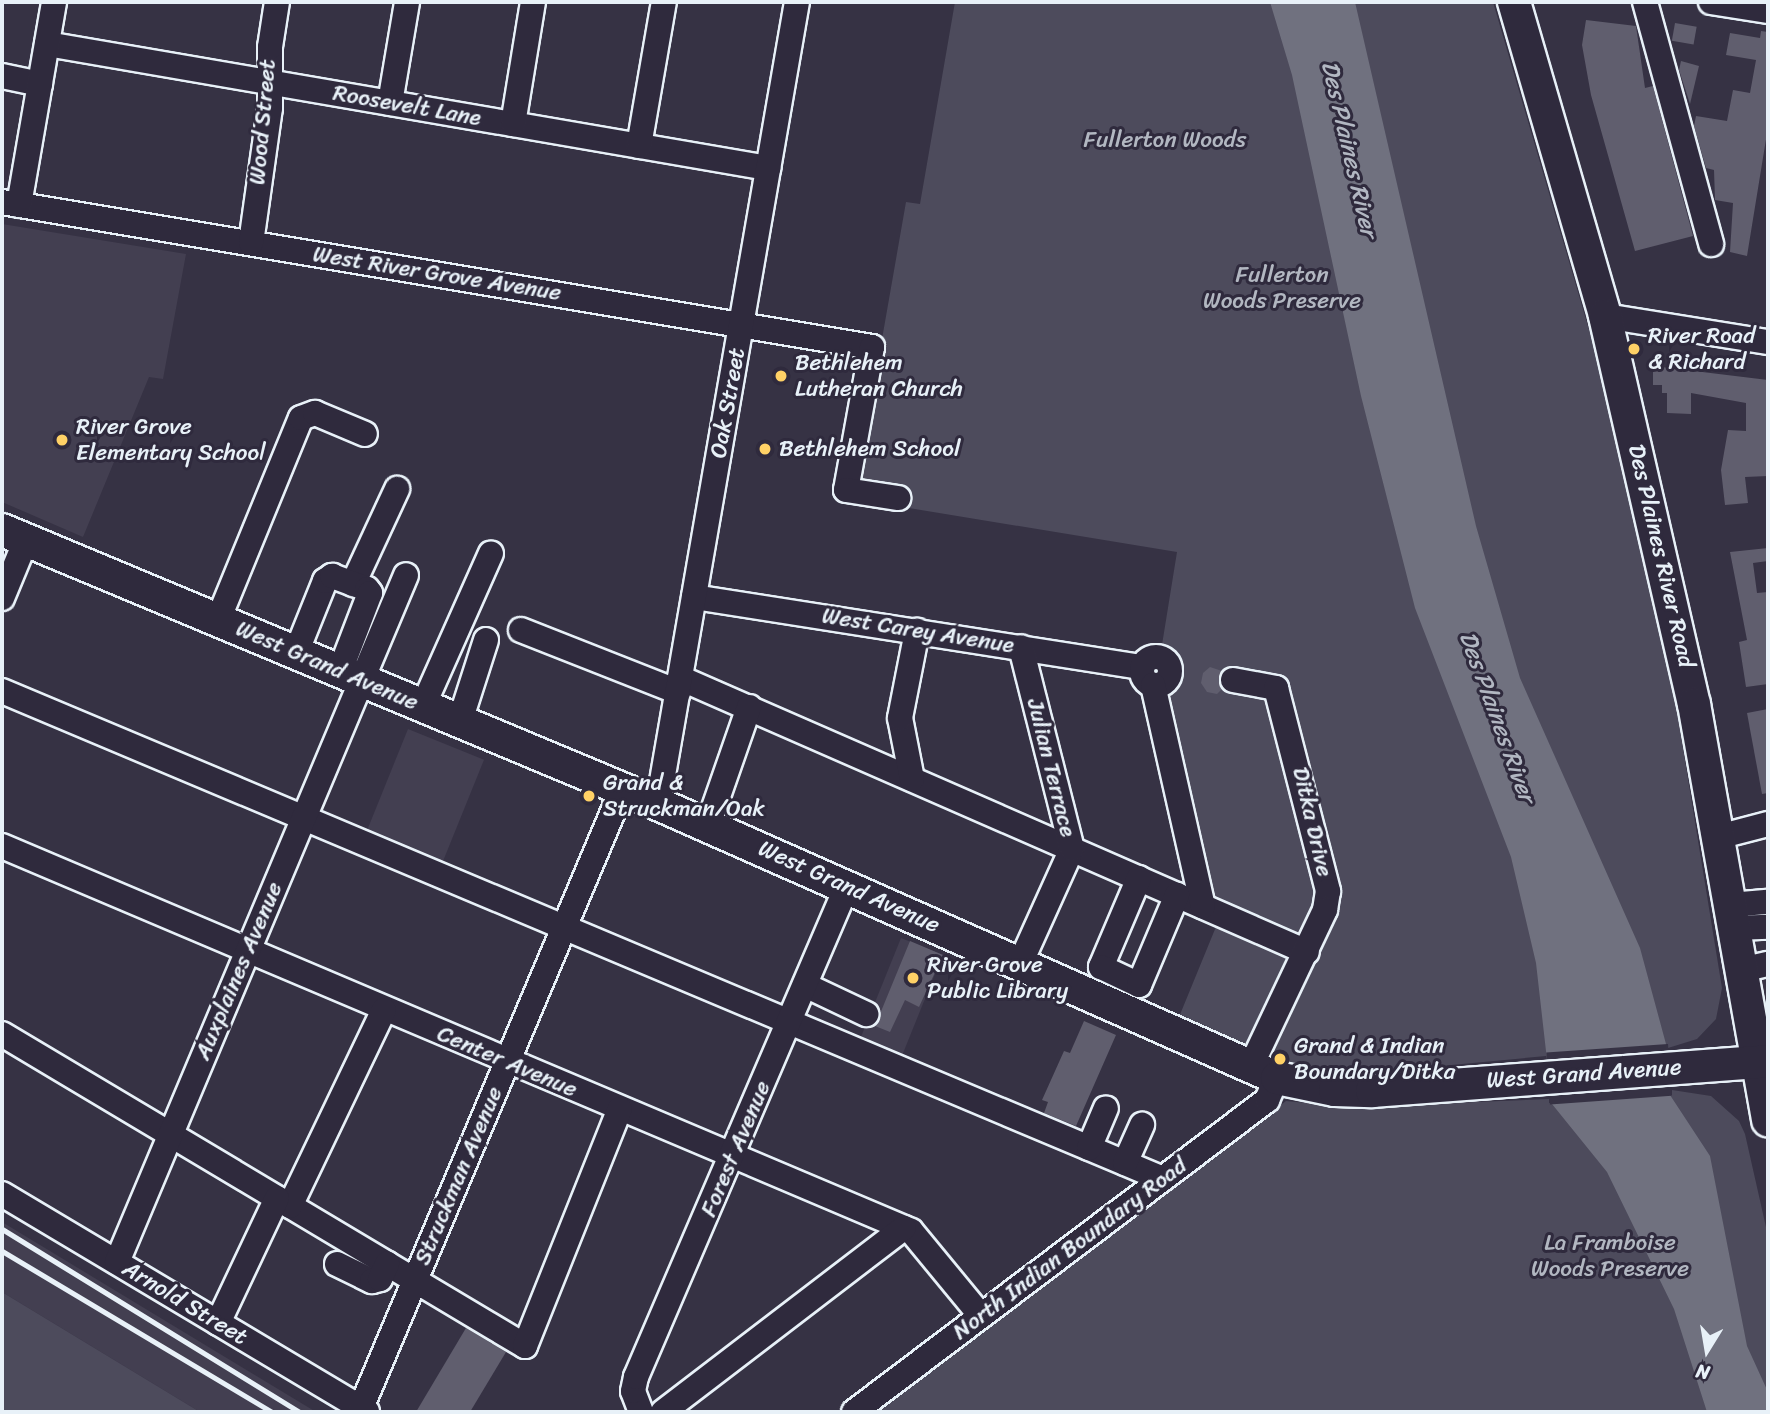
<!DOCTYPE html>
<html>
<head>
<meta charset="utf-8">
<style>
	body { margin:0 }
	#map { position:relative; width:1770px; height:1414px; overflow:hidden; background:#363244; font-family:Sriracha,sans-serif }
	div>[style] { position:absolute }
	.built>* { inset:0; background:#433f51; transform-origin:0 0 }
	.green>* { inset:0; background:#4d4b5c }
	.water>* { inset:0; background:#70717f }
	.pier>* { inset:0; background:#363244; transform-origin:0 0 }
	.building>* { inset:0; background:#605e6e; transform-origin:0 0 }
	.roads { filter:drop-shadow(2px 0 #e8f1f8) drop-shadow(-2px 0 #e8f1f8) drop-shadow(0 2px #e8f1f8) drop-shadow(0 -2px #e8f1f8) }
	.minor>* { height:24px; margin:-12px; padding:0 12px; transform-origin:12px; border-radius:12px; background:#2f2a3d }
	.minor>.ring { margin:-12px; padding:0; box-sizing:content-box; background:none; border:24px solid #2f2a3d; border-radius:50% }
	.major>* { height:32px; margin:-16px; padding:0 16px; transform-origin:16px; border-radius:16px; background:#2f2a3d }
	.rail>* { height:5px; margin:-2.5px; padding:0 2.5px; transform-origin:2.5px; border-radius:2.5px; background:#e8f1f8 }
	.dots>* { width:19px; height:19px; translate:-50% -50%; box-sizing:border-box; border:4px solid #2f2a3d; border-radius:50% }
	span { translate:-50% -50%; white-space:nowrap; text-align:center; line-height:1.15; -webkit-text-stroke:6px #2f2a3d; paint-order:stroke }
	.street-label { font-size:23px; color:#e8f1f8 }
	.park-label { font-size:23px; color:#b2b7c1 }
	.poi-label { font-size:23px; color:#e8f1f8 }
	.left { translate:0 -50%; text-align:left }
	.water-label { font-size:24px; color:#b2b7c2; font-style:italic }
	.frame { position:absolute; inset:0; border:4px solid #e8f1f8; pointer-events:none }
	.north { position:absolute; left:1672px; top:1316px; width:70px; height:70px; -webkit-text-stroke:5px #2f2a3d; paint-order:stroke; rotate:191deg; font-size:19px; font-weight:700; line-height:28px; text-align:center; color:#e8f1f8 }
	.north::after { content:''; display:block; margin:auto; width:24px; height:32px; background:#e8f1f8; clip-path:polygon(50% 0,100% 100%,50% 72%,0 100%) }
</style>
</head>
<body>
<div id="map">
	<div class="built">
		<div style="clip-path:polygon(2px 224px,186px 254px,163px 379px,149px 377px,83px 537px,2px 502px)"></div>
		<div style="left:408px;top:729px;width:82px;height:125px;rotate:22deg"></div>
		<div style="left:901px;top:938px;width:45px;height:122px;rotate:22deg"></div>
		<div style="clip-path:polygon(2px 1222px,316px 1412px,200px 1412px,2px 1292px)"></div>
	</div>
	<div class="green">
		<div style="clip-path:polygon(955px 2px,1493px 2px,1609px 398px,1668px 656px,1722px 988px,1716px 1019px,1697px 1039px,1668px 1048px,1668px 1044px,1547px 1051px,1546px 1056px,1345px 1075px,1276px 1060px,1179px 1017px,1220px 917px,1208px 899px,1159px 692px,1171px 688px,1178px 673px,1173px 657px,1161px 651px,1177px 552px,854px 499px,906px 202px,920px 204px)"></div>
		<div style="clip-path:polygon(1672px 1090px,1711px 1096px,1739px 1121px,1745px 1134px,1768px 1236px,1768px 1412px,876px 1412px,1286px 1101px,1350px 1107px,1549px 1099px,1549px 1103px,1672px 1095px)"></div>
		<div style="clip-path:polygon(2px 1292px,200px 1412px,2px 1412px)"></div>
	</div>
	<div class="water">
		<div style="clip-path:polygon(1270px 2px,1355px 2px,1476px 526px,1520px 678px,1640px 948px,1666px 1044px,1670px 1095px,1710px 1156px,1747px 1346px,1768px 1392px,1768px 1412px,1707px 1412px,1674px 1309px,1607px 1172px,1552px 1104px,1536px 963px,1511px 857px,1415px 608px,1361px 396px,1292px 75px)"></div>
	</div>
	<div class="pier">
		<div style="left:1668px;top:1044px;width:52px;height:122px;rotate:86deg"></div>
	</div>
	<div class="building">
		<div style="clip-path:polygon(1586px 20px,1636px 26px,1645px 88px,1653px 86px,1693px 236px,1635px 251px,1591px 95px,1582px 45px)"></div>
		<div style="left:1675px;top:23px;width:22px;height:18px;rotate:10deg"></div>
		<div style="clip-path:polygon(1761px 31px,1768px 32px,1768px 127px,1747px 256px,1730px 252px,1733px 203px,1715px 200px,1714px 170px,1706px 168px,1694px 126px,1696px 116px,1727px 121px,1733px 90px,1750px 93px,1756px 60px,1726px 55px,1730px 33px,1760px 38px)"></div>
		<div style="clip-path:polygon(1681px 61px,1699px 66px,1690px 104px,1679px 70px)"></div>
		<div style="clip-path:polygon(1653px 366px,1768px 380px,1768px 476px,1745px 477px,1748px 503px,1725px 505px,1721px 470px,1728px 430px,1746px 431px,1746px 403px,1691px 393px,1691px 414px,1667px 413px,1667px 393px,1662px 393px,1662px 385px,1653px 385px)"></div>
		<div style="clip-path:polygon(1768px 548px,1768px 561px,1753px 563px,1757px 593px,1768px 592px,1768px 684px,1746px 687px,1739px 642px,1747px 640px,1730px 552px)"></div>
		<div style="clip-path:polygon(1210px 667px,1222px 671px,1222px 689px,1217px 694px,1207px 692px,1201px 683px,1203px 673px)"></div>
		<div style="clip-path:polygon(1768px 709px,1768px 793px,1762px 794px,1747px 713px)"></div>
		<div style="clip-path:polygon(910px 941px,943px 955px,919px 1007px,905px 1000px,890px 1032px,875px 1026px)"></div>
		<div style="clip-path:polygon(1084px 1021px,1116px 1035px,1076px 1126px,1044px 1113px,1048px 1102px,1042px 1100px,1064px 1051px,1070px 1053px)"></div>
		<div style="clip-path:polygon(466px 1328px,506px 1352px,470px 1412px,416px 1412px)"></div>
	</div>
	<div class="roads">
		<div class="minor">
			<div style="left:1645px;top:2px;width:251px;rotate:74.7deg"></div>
			<div style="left:1711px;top:2px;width:58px;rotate:9deg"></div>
			<div style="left:47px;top:44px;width:732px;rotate:9.76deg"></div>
			<div style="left:2px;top:76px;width:39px;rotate:12deg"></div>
			<div style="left:390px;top:103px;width:102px;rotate:-80.4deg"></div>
			<div style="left:513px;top:124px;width:124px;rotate:-80.7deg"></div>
			<div style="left:639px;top:146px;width:146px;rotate:-80.2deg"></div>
			<div style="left:2px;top:202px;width:882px;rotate:9.46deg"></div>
			<div style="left:872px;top:347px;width:145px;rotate:100.3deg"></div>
			<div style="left:846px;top:490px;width:53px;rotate:8.7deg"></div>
			<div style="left:19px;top:205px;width:206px;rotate:-80.2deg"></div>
			<div style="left:251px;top:243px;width:136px;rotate:-82deg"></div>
			<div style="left:270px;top:108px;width:61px;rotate:-90deg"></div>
			<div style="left:270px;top:47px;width:46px;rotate:-81.2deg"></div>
			<div style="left:1605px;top:316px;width:165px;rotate:9.1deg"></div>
			<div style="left:353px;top:584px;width:105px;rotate:-65.1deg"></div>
			<div style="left:694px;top:597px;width:453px;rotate:8.9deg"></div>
			<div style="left:2px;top:598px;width:63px;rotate:-67.5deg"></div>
			<div style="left:218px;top:620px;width:218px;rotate:-67.7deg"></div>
			<div style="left:301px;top:418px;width:15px;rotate:-20deg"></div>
			<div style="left:315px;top:413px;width:54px;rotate:22.8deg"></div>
			<div style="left:521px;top:630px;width:169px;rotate:21.5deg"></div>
			<div style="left:296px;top:653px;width:78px;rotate:-68.1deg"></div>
			<div style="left:325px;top:581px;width:9px;rotate:-36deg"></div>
			<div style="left:332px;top:576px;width:37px;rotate:20deg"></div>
			<div style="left:367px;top:589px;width:5px;rotate:53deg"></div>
			<div style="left:370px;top:593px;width:84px;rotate:111deg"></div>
			<div class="ring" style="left:1142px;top:657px;width:4px;height:4px"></div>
			<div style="left:680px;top:678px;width:684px;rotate:23.61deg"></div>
			<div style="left:1233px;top:680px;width:44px;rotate:10.5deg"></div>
			<div style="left:1276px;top:688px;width:210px;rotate:75.6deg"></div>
			<div style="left:1328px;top:891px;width:19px;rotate:99deg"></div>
			<div style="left:1325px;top:910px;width:175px;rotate:115.4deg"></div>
			<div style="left:1153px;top:685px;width:227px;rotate:77.3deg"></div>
			<div style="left:2px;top:691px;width:1259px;rotate:22.8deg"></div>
			<div style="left:423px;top:706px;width:167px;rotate:-66deg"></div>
			<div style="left:460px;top:721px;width:85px;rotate:-72.2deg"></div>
			<div style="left:912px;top:779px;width:62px;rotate:-101.1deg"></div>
			<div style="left:900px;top:718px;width:89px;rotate:-78.9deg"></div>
			<div style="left:658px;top:804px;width:814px;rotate:-80.17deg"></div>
			<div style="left:708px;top:825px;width:125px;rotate:-70.8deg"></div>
			<div style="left:1718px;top:837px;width:52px;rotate:-14.6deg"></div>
			<div style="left:2px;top:846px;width:987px;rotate:22.95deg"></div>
			<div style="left:911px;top:1231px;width:110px;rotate:50.5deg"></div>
			<div style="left:1139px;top:878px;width:97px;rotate:113.1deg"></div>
			<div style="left:1101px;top:967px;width:42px;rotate:25.3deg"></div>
			<div style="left:1139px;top:985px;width:98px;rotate:-67.1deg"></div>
			<div style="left:1730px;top:905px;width:38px;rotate:-5deg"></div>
			<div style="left:1734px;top:928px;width:34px;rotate:-2deg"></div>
			<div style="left:1020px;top:964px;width:126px;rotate:-65.7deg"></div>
			<div style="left:1072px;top:849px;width:208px;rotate:-104.2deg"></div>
			<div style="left:1741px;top:970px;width:28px;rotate:-13deg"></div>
			<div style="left:805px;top:985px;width:68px;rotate:25.4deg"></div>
			<div style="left:2px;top:1034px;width:609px;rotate:30.82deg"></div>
			<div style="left:525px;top:1346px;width:255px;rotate:-68.2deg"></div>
			<div style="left:1089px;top:1148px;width:43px;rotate:-67deg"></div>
			<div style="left:1125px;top:1163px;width:42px;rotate:-65.9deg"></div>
			<div style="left:2px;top:1194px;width:425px;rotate:30.8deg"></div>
			<div style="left:290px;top:1206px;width:217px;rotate:-64.4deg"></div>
			<div style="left:117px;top:1262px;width:745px;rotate:-67.18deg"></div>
			<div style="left:337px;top:1264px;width:39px;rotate:26deg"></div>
			<div style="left:372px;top:1281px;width:8px;rotate:-14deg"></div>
			<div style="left:380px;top:1279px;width:17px;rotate:-65deg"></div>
			<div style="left:218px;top:1323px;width:138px;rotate:-64.7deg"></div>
			<div style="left:361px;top:1408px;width:673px;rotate:-67.09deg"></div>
			<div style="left:641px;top:1412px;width:22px;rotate:-111deg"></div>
			<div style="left:633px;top:1391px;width:14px;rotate:-78deg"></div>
			<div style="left:636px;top:1377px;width:534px;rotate:-66.75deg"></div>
			<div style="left:663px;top:1412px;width:303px;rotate:-37.4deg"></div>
			<div style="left:854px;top:1412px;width:518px;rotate:-37.07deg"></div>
			<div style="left:1267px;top:1100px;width:24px;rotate:-66deg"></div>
		</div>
		<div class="major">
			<div style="left:1514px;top:2px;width:327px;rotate:73.8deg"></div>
			<div style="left:1605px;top:316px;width:398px;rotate:77.1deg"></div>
			<div style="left:1694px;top:704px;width:423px;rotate:79.9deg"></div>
			<div style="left:2px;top:530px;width:711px;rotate:22.67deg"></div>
			<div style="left:658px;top:804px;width:677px;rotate:23.88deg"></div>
			<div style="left:1277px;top:1078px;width:59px;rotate:11.7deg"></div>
			<div style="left:1335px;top:1090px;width:37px;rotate:2deg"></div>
			<div style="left:1372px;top:1091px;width:397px;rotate:-4.3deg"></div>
		</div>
	</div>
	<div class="rail">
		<div style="left:2px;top:1229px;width:349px;rotate:31.6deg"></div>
		<div style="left:2px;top:1251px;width:314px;rotate:30.8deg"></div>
	</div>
	<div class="dots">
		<div style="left:1634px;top:349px;background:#ffd166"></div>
		<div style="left:781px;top:376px;background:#ffd166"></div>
		<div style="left:62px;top:440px;background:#ffd166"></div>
		<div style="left:765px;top:449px;background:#ffd166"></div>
		<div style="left:589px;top:796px;background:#ffd166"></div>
		<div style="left:913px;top:978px;background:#ffd166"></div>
		<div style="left:1280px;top:1059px;background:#ffd166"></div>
	</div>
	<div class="street-label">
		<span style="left:407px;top:106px;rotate:10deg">Roosevelt Lane</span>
		<span style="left:263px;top:122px;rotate:-85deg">Wood Street</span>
		<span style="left:437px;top:274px;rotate:9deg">West River Grove Avenue</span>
		<span style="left:728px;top:403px;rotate:-80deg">Oak Street</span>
		<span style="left:1661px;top:556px;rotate:77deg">Des Plaines River Road</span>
		<span style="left:918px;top:631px;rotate:9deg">West Carey Avenue</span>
		<span style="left:327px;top:666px;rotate:23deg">West Grand Avenue</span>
		<span style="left:1051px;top:768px;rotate:76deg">Julian Terrace</span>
		<span style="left:1312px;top:822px;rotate:77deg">Ditka Drive</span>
		<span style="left:849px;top:887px;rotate:24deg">West Grand Avenue</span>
		<span style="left:239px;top:971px;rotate:-67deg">Auxplaines Avenue</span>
		<span style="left:507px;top:1062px;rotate:23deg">Center Avenue</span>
		<span style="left:1584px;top:1074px;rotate:-4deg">West Grand Avenue</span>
		<span style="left:736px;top:1149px;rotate:-67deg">Forest Avenue</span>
		<span style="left:459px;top:1176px;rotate:-67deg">Struckman Avenue</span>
		<span style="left:1070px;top:1249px;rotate:-37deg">North Indian Boundary Road</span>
		<span style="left:185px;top:1303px;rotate:31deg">Arnold Street</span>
	</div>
	<div class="park-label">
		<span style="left:1165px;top:140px">Fullerton Woods</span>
		<span style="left:1282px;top:288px">Fullerton<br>Woods Preserve</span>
		<span style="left:1610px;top:1256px">La Framboise<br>Woods Preserve</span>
	</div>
	<div class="poi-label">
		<span class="left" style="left:1648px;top:349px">River Road<br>&amp; Richard</span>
		<span class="left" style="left:795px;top:376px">Bethlehem<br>Lutheran Church</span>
		<span class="left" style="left:76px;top:440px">River Grove<br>Elementary School</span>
		<span class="left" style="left:779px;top:449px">Bethlehem School</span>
		<span class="left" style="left:603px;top:796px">Grand &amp;<br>Struckman/Oak</span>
		<span class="left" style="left:927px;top:978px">River Grove<br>Public Library</span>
		<span class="left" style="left:1294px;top:1059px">Grand &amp; Indian<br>Boundary/Ditka</span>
	</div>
	<div class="water-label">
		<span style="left:1349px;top:149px;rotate:77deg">Des Plaines River</span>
		<span style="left:1497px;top:717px;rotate:70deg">Des Plaines River</span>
	</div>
	<div class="frame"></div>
	<div class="north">N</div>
</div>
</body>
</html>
